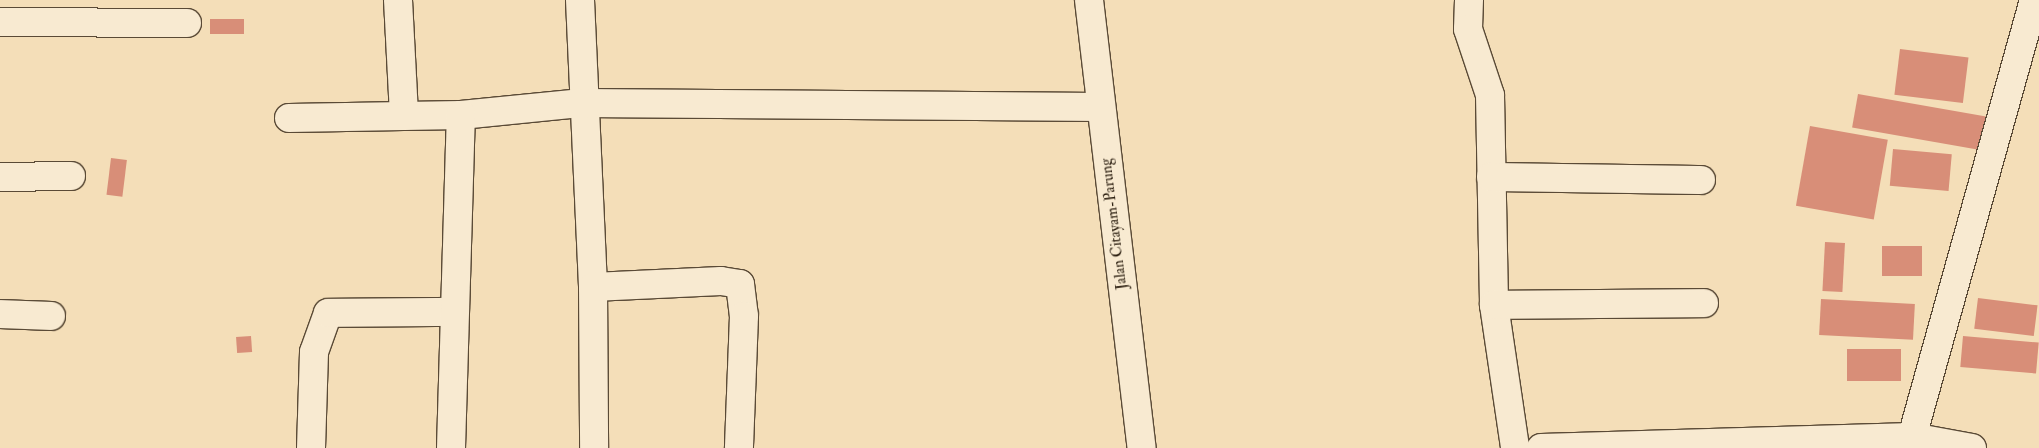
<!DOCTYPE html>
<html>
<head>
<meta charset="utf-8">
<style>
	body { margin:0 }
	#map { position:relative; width:2039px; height:448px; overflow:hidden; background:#f4deb8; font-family:"IM FELL Double Pica",serif }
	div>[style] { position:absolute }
	.building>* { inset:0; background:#d88e78; transform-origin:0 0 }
	.roads { filter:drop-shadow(1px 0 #5a4a36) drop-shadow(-1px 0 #5a4a36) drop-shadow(0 1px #5a4a36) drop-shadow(0 -1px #5a4a36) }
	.street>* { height:28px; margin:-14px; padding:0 14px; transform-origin:14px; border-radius:14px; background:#f8ead1 }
	.secondary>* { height:28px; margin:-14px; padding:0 14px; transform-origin:14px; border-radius:14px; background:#f8ead1 }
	span { translate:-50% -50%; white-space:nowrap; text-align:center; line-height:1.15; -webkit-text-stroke:4px #f8ead1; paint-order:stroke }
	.street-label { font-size:15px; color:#26190b }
</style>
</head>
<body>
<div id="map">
	<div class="building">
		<div style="left:244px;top:19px;width:15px;height:34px;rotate:90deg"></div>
		<div style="left:1900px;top:49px;width:69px;height:46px;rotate:7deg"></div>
		<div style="left:1858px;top:94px;width:130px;height:34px;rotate:10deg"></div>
		<div style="left:1810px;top:126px;width:79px;height:81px;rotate:10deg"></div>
		<div style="left:1893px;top:149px;width:59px;height:37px;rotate:5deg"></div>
		<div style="left:111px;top:158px;width:16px;height:37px;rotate:7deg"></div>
		<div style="left:1825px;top:242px;width:20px;height:49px;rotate:3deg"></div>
		<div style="left:1882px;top:246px;width:40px;height:30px"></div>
		<div style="left:1978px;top:298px;width:60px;height:31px;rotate:7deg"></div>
		<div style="left:1821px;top:299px;width:94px;height:36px;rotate:3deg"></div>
		<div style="left:251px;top:336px;width:16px;height:15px;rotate:86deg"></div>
		<div style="left:1963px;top:336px;width:76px;height:31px;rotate:5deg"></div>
		<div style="left:1847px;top:349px;width:54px;height:32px"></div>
	</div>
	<div class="roads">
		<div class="street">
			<div style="left:398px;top:0;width:116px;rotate:87deg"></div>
			<div style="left:580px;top:0;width:287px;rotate:87.4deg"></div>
			<div style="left:593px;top:287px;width:161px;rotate:89.6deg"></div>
			<div style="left:1469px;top:0;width:29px;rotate:92deg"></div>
			<div style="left:1468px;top:29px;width:70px;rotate:71.6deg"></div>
			<div style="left:1490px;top:95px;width:210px;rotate:88.9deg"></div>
			<div style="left:1494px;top:305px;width:145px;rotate:81.6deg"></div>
			<div style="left:0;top:22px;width:187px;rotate:0.3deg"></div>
			<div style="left:289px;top:118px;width:172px;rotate:-1deg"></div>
			<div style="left:461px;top:115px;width:122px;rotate:-5.7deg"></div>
			<div style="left:582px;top:103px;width:519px;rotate:0.44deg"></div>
			<div style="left:0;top:177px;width:71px;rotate:-0.8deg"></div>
			<div style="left:1491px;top:177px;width:210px;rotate:0.8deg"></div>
			<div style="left:593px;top:287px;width:128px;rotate:-2.7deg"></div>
			<div style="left:721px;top:281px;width:19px;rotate:9deg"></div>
			<div style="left:740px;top:284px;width:32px;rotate:83deg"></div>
			<div style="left:744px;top:316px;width:132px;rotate:92.2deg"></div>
			<div style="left:1494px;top:305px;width:210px;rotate:-0.5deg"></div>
			<div style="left:0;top:314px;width:51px;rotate:2.2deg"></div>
			<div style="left:1912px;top:437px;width:454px;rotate:-74.4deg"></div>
			<div style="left:311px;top:448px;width:96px;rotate:-88.2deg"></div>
			<div style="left:314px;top:352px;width:41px;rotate:-70.3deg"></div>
			<div style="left:328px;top:313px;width:124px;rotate:-0.5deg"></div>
			<div style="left:451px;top:448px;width:333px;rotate:-88.3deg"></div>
			<div style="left:1541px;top:448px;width:371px;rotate:-1.7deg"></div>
			<div style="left:1912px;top:437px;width:61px;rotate:10.4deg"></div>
		</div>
		<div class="secondary">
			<div style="left:1089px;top:0;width:451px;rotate:83.3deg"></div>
		</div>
	</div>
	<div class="street-label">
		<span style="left:1114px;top:224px;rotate:-97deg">Jalan Citayam-Parung</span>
	</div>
</div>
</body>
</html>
